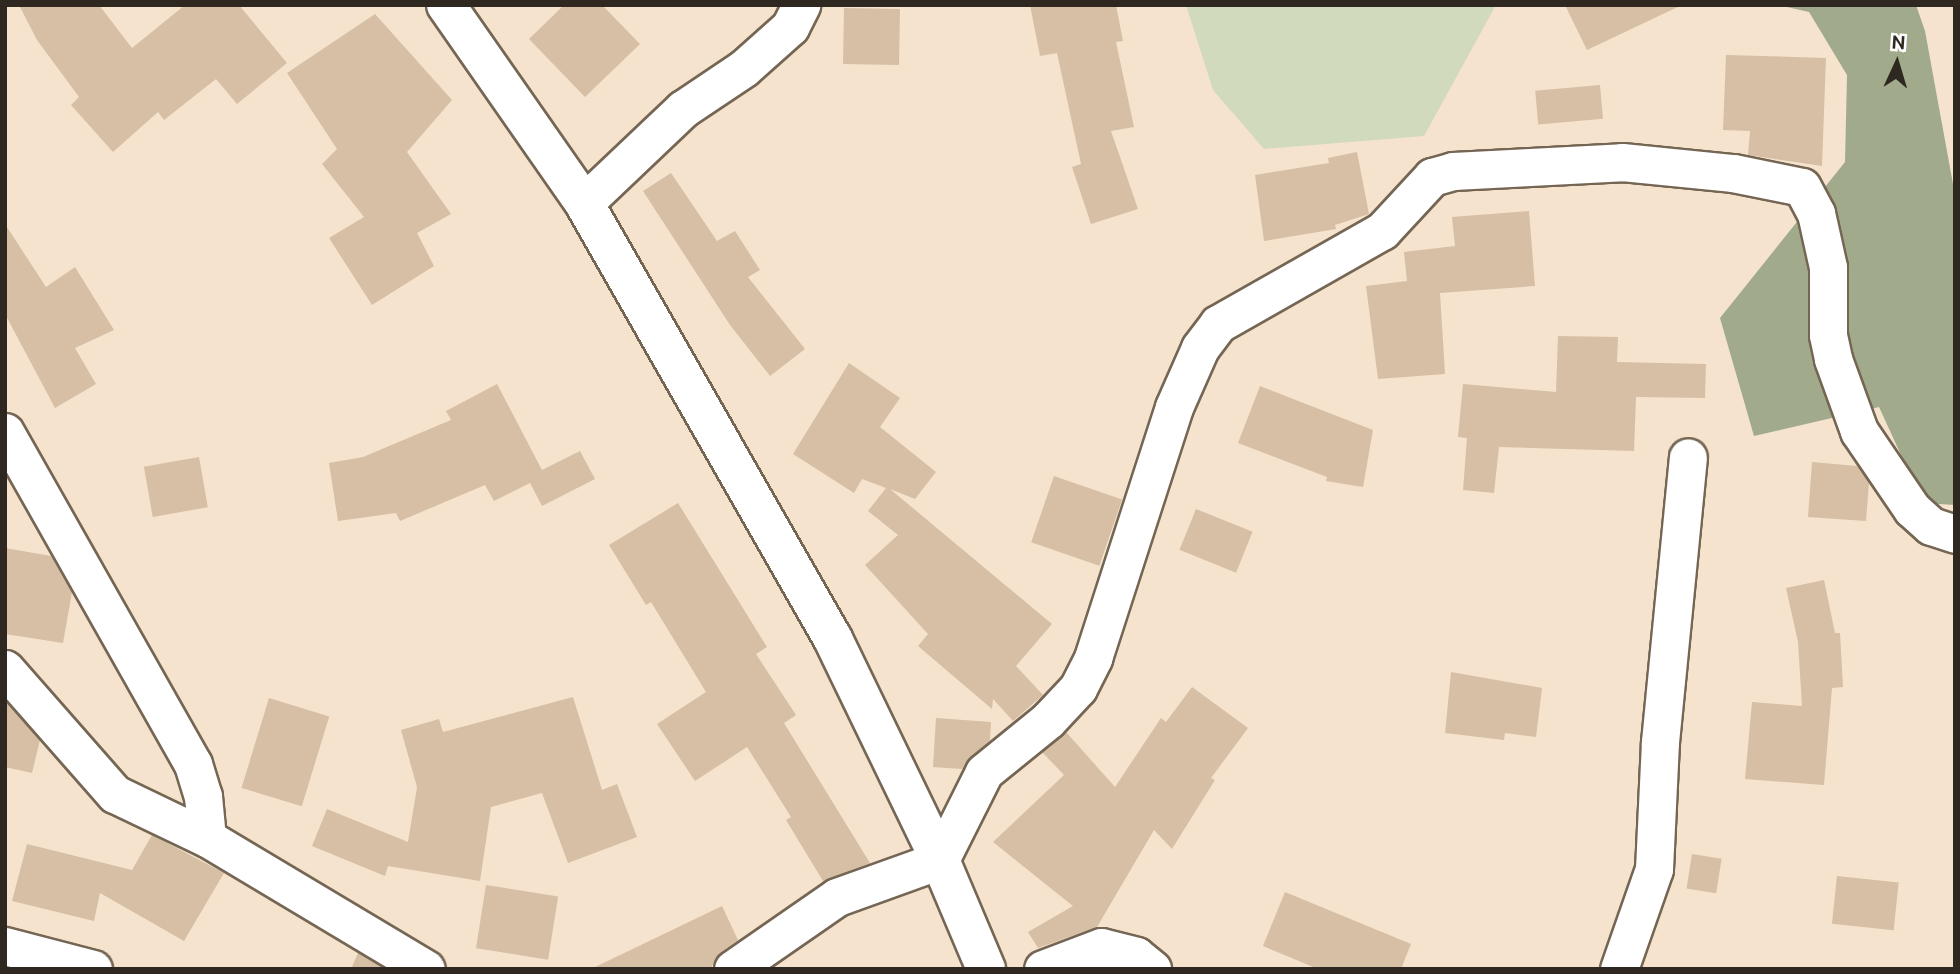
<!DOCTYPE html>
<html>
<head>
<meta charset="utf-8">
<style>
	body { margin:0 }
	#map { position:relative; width:1960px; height:974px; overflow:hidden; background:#f5e3ce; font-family:Ubuntu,sans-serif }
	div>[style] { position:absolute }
	.green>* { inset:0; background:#d1daba }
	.forest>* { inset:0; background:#a1aa8b }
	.building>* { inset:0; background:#d6bfa4; transform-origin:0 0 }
	.roads { filter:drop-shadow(2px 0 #756654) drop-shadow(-2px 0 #756654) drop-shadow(0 2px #756654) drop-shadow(0 -2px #756654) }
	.minor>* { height:37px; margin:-18.5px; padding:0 18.5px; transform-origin:18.5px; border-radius:18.5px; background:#fff }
	.secondary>* { height:38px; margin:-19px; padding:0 19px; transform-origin:19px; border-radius:19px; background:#fff }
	span { translate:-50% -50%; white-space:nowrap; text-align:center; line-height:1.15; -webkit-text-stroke:5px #fff; paint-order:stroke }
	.frame { position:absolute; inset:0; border:7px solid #2f2820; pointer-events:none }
	.north { position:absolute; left:1862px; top:28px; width:70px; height:70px; -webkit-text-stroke:5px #fff; paint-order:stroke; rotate:4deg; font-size:19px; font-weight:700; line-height:28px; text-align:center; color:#2f2820 }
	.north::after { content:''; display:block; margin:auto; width:24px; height:32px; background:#2f2820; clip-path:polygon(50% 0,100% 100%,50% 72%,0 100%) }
</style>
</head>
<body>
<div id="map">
	<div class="green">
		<div style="clip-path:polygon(1186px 5px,1496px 5px,1424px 136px,1264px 149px,1213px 90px)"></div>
	</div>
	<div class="forest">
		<div style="clip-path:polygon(1778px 5px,1916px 5px,1925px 31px,1955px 195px,1955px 505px,1923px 503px,1879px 407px,1754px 436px,1720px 318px,1845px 162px,1847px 75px,1809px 12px)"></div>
	</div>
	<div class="building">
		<div style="clip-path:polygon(19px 5px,99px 5px,132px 48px,185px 5px,239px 5px,287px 63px,237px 104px,216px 79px,164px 120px,158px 112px,113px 152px,71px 105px,79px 97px,37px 40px)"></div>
		<div style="clip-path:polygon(564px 5px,602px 5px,640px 44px,585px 97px,529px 39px)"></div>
		<div style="clip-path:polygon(1030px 5px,1116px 5px,1123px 41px,1116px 42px,1134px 127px,1111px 131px,1138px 209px,1091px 224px,1072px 167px,1081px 164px,1057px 53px,1040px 56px)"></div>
		<div style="clip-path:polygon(1565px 5px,1682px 5px,1587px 50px)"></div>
		<div style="left:844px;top:8px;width:56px;height:56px;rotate:1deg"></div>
		<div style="clip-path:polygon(375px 14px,452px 100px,407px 152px,451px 214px,417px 233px,434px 266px,372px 305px,329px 238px,364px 217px,322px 164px,337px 149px,287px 73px)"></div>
		<div style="clip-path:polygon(1726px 55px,1826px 58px,1822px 166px,1748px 155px,1750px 131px,1723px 130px)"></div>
		<div style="left:1600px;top:85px;width:34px;height:65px;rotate:85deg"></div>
		<div style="clip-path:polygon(1357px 152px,1369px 214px,1335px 225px,1336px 229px,1264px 241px,1255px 175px,1329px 163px,1328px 158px)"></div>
		<div style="clip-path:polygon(671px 173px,717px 241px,735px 231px,760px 270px,748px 277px,805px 349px,770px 376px,730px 325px,643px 191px)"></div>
		<div style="clip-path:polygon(1529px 211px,1535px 286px,1440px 293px,1445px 374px,1378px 379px,1366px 286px,1407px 281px,1404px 252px,1455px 246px,1452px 217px)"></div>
		<div style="clip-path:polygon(5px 224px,46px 287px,75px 267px,114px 330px,75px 348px,96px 384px,55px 408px,5px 314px)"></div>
		<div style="clip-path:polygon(1558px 336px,1618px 337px,1617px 362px,1706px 364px,1705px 398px,1636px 397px,1634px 451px,1499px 447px,1494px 493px,1463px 490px,1467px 438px,1458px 437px,1463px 384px,1556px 392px)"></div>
		<div style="clip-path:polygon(849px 363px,900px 398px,880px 427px,936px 472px,915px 499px,890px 489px,1052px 624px,1016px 666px,1043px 695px,1013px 721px,993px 699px,992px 709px,918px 646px,928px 634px,865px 565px,898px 535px,868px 511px,886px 488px,862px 479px,854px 493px,793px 454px)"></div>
		<div style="clip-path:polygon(497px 384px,542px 470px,580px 451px,595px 479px,542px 506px,530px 483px,494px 501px,485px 485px,400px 521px,396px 513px,338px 521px,329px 463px,363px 457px,451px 420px,446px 411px)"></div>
		<div style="clip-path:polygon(1260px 386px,1373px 430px,1363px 487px,1326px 481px,1327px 477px,1238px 443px)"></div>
		<div style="left:199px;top:457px;width:51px;height:56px;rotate:80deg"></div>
		<div style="clip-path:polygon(1812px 462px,1857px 466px,1869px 482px,1866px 521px,1808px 517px)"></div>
		<div style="left:1054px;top:476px;width:72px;height:70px;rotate:19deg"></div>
		<div style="clip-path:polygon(678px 503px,767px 647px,756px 654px,796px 715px,784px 723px,870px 863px,823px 881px,786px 820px,791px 817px,747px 747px,695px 781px,657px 724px,706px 692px,651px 602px,646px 605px,609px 545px)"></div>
		<div style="left:1196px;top:509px;width:61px;height:44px;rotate:22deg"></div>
		<div style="clip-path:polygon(5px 548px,51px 556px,72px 592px,63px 643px,5px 634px)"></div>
		<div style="clip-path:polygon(1824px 580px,1835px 633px,1840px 633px,1843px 687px,1832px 688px,1824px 785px,1745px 779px,1752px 702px,1802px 706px,1798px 642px,1786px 588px)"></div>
		<div style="clip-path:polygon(1451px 672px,1542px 688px,1536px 737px,1505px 733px,1504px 740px,1445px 733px)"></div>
		<div style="clip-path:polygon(1192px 687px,1248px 728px,1211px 778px,1215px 780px,1172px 849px,1154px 830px,1097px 927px,1038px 948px,1028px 932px,1073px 906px,993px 842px,1064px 775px,1042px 752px,1066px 732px,1115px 787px,1161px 718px,1166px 722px)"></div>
		<div style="clip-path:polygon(573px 697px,602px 790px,617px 784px,637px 837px,568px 863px,542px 793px,491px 807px,480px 881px,388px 866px,385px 876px,312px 846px,327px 809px,408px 842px,417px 787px,401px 730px,439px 719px,443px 732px)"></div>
		<div style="left:269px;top:698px;width:63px;height:94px;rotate:17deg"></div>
		<div style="clip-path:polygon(5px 701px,40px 740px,32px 773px,5px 767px)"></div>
		<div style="clip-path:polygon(936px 718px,991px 722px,990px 740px,962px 769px,933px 767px)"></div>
		<div style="clip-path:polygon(152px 835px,224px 873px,184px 941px,100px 893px,94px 921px,12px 901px,27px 844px,132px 870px)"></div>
		<div style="left:1692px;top:854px;width:30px;height:35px;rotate:9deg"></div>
		<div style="left:1837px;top:876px;width:62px;height:48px;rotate:6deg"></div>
		<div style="left:486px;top:885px;width:73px;height:64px;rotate:9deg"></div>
		<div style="clip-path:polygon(1285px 892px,1411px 944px,1401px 969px,1318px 969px,1263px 946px)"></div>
		<div style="clip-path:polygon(722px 906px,738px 940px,721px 952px,710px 969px,591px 969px)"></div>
		<div style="clip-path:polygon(358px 953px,385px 969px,351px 969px)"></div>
	</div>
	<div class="roads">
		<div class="minor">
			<div style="left:584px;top:203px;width:137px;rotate:-43.5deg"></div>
			<div style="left:683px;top:109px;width:73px;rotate:-33.9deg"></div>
			<div style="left:744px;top:68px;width:62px;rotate:-41.7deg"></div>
			<div style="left:790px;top:27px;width:25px;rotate:-63deg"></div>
			<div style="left:5px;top:432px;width:382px;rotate:60.5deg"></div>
			<div style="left:193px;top:764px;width:34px;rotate:73deg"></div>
			<div style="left:203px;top:796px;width:42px;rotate:84.6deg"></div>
			<div style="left:5px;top:669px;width:167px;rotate:48.7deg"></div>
			<div style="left:115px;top:794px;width:102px;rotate:25.6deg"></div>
			<div style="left:207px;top:838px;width:255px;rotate:30.9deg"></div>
			<div style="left:5px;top:946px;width:91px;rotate:14.6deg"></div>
			<div style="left:733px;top:969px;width:126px;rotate:-34.7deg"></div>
			<div style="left:837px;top:897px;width:109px;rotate:-19.8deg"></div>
			<div style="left:940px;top:860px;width:98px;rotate:-63.4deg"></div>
			<div style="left:984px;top:772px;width:82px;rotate:-39.1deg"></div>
			<div style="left:1048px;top:720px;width:44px;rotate:-46.8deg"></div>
			<div style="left:1078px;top:688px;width:34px;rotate:-63deg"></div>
			<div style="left:1093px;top:658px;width:264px;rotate:-72.1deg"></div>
			<div style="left:1174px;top:407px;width:64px;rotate:-66.2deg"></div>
			<div style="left:1200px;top:348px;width:30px;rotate:-53deg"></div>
			<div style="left:1218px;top:324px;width:189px;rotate:-29.6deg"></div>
			<div style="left:1382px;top:231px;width:74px;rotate:-47.2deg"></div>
			<div style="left:1432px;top:177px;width:22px;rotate:-16deg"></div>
			<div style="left:1453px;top:171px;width:169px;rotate:-3deg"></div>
			<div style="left:1622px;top:162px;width:112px;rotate:5.7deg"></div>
			<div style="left:1733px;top:173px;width:70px;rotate:11.5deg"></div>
			<div style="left:1802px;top:187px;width:30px;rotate:62deg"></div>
			<div style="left:1816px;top:213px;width:55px;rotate:77.5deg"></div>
			<div style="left:1828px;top:267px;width:68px;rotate:90deg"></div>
			<div style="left:1828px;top:335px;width:25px;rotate:78deg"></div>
			<div style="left:1833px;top:359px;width:77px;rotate:70.1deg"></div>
			<div style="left:1859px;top:431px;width:94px;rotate:55.8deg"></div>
			<div style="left:1912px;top:509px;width:25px;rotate:42deg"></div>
			<div style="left:1931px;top:526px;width:25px;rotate:18deg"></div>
			<div style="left:1043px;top:969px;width:62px;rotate:-20.8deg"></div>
			<div style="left:1101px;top:947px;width:36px;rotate:14deg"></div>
			<div style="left:1136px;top:956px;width:21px;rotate:39deg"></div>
			<div style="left:1619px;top:969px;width:106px;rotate:-70.7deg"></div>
			<div style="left:1654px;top:869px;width:127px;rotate:-87.3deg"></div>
			<div style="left:1660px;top:742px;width:286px;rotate:-84.4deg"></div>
		</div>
		<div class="secondary">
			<div style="left:446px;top:5px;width:241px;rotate:55.1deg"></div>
			<div style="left:584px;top:203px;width:502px;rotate:60.27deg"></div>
			<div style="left:833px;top:639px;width:246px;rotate:64.2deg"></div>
			<div style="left:940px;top:860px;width:118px;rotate:67.1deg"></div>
		</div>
	</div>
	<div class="frame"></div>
	<div class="north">N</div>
</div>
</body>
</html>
